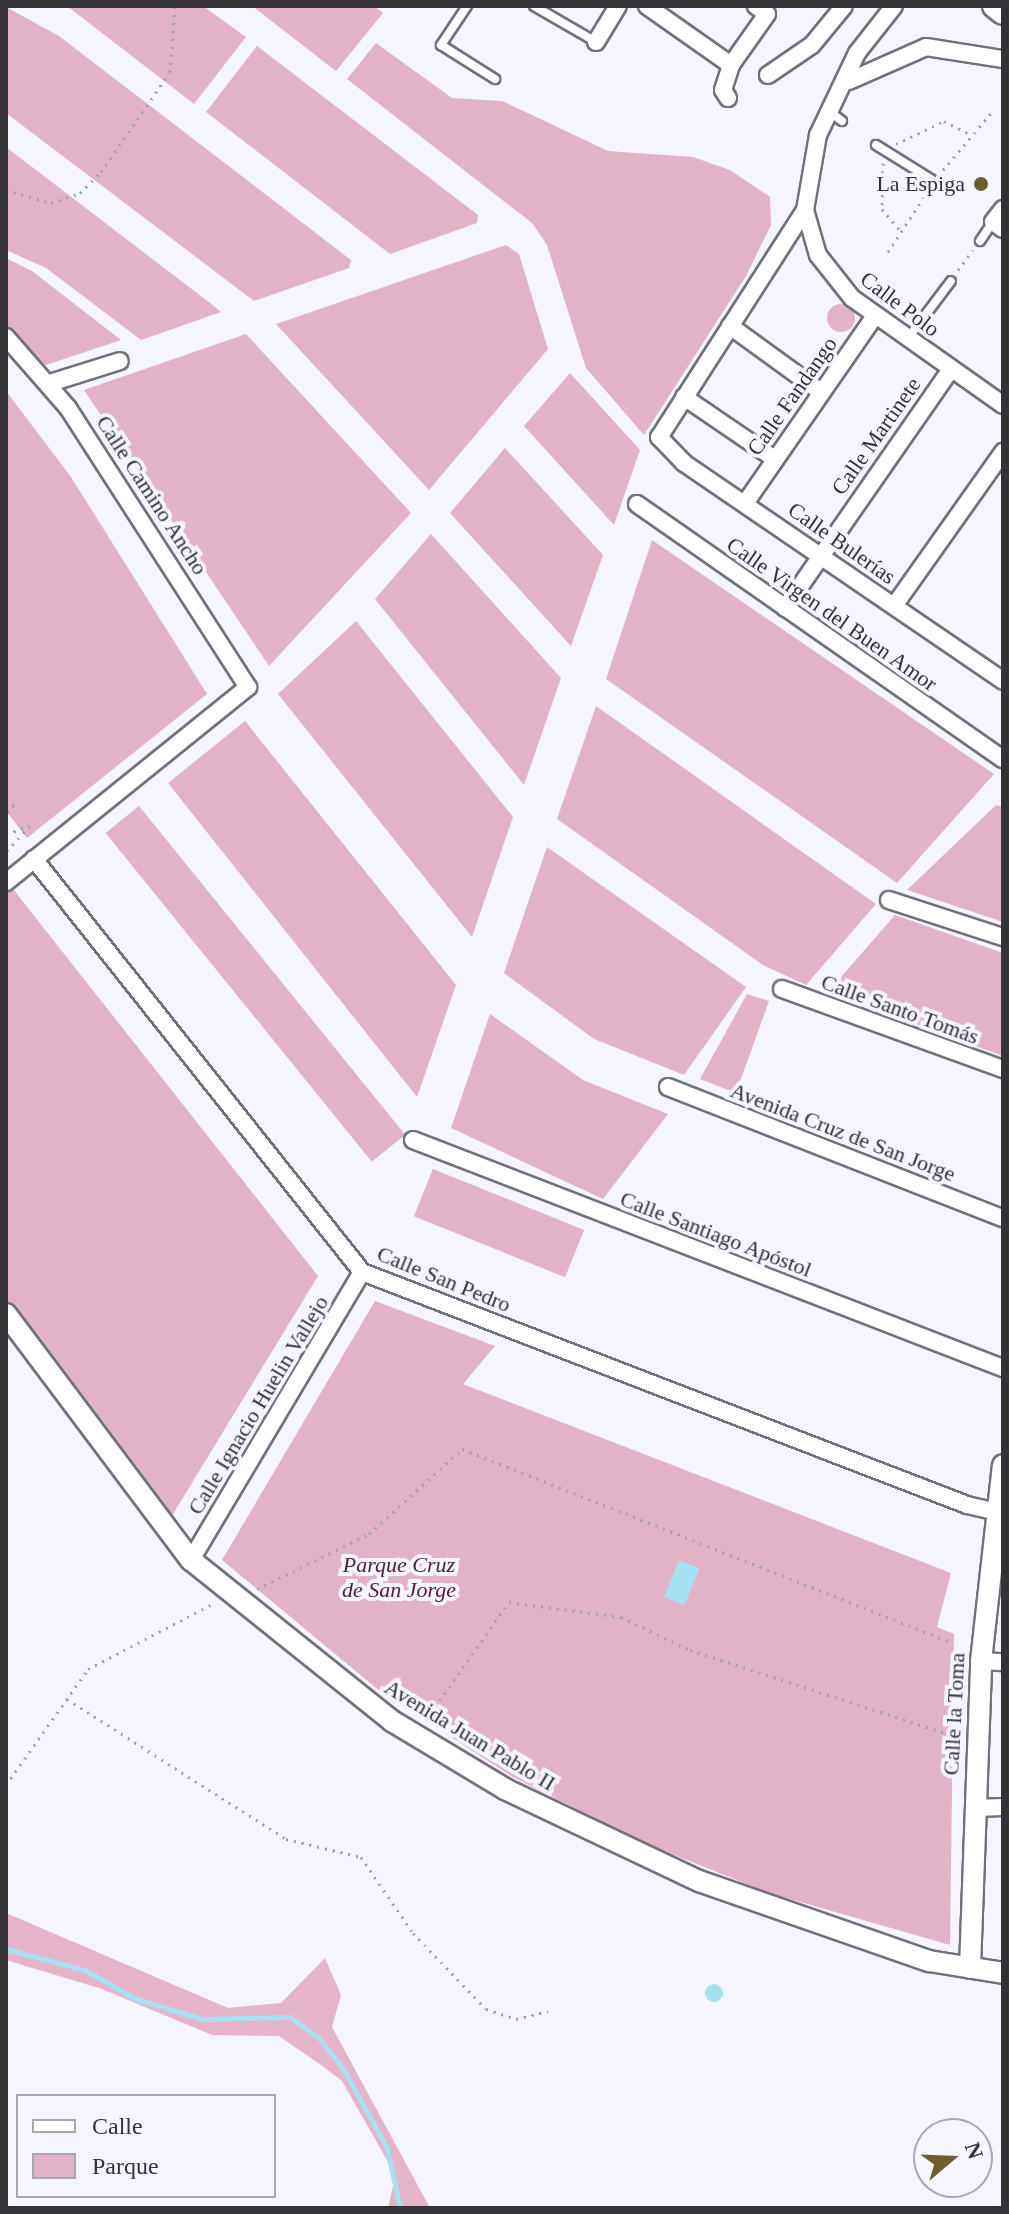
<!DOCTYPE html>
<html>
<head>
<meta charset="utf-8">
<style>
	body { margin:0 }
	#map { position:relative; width:1009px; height:2214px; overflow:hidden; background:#f4f5ff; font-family:"Times New Roman",serif }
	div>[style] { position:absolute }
	.green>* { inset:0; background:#e2b3c6; transform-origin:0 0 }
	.round { border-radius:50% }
	.forest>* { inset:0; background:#e5b4c8 }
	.water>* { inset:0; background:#a7e0f0; transform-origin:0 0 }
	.stream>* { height:5px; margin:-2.5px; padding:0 2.5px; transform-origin:2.5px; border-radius:2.5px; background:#a7e0f0 }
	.path>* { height:3px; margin-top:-1.5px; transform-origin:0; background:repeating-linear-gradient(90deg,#a2a2aa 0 2px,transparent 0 8px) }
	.roads { filter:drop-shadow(2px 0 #71717d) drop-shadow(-2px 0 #71717d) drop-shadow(0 2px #71717d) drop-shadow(0 -2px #71717d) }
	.service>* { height:8px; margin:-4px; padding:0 4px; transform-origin:4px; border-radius:4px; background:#fff }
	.minor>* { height:16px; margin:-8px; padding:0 8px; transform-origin:8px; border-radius:8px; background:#fff }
	.tertiary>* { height:20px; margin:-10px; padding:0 10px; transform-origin:10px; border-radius:10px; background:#fff }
	.secondary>* { height:22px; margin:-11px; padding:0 11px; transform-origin:11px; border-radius:11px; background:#fff }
	.dots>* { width:22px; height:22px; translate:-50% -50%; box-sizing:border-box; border:4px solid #f4f5ff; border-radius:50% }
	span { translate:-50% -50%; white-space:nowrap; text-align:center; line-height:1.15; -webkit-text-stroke:8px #f4f5ff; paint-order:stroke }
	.poi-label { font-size:22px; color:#323237 }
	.right { translate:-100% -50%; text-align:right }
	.street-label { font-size:22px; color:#323237 }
	.park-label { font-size:22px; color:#541b38; font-style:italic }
	.frame { position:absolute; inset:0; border:8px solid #323237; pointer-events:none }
	.legend { position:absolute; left:16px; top:2094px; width:260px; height:104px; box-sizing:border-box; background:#f4f5ff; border:2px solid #a6a7af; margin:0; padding:10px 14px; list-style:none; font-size:24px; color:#323237 }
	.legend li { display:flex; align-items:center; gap:16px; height:40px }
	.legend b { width:40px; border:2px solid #a6a7af }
	.north { position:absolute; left:913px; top:2118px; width:80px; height:80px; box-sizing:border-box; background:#f4f5ff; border:2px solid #a6a7af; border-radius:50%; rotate:71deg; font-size:22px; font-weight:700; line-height:32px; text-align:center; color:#323237 }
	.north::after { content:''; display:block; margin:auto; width:28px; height:36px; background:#6d5f2c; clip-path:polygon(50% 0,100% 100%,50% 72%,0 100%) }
</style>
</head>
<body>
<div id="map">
	<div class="green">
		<div style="clip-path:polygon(67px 6px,203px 6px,246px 37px,194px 104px)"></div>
		<div style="clip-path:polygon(252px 6px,374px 6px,383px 13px,336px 71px)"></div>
		<div style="clip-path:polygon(6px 7px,59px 36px,351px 260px,349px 268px,254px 301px,6px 113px)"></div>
		<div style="clip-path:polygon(376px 43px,452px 98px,502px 101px,608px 151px,693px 157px,730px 170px,770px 197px,771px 225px,746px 276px,644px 435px,586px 368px,547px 245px,532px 223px,347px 79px)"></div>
		<div style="clip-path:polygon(257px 46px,478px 215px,477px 223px,390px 254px,206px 112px)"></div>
		<div style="clip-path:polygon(6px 147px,210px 303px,221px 312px,141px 340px,46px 268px,6px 250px)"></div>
		<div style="clip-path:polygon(506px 245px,519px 254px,548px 349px,429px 490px,276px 324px)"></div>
		<div style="clip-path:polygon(6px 258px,32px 271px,121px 340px,40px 367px,6px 331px)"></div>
		<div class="round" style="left:827px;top:304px;width:28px;height:28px"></div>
		<div style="clip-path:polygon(246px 334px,411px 513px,269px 666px,84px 390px)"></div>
		<div style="clip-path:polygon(570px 373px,640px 450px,614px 525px,524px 426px)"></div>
		<div style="clip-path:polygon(6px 391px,71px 477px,207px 694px,27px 838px,6px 811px)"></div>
		<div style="clip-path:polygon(505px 448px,603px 555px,571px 646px,450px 513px)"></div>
		<div style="clip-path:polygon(431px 534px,561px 678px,524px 785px,375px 599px)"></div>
		<div style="clip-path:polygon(652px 540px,994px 774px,897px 883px,606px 679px)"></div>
		<div style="clip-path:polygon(356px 621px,513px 817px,472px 937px,278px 694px)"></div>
		<div style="clip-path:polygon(596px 706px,876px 904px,806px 985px,763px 965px,557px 819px)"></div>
		<div style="clip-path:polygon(245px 721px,456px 985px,417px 1097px,168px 783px)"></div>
		<div style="clip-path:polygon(996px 805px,1003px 807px,1003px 922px,907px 890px)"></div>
		<div style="left:139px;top:806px;width:423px;height:43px;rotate:51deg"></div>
		<div style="clip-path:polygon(547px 847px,746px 987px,684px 1075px,594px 1039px,504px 973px)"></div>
		<div style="clip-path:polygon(13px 889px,318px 1276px,170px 1519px,6px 1311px,6px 895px)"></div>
		<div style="clip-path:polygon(895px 915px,1003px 953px,1003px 1056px,828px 992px)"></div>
		<div style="clip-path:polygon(747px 994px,769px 1001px,736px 1093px,700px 1079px)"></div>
		<div style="clip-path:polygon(490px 1014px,583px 1080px,668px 1114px,603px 1199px,451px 1128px)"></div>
		<div style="left:433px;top:1169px;width:163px;height:51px;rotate:22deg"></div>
		<div style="clip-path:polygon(375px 1301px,495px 1346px,463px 1384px,951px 1573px,937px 1627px,954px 1634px,950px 1945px,769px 1893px,642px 1842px,511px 1776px,376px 1688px,222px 1560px)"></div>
	</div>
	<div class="forest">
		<div style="clip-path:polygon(6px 1913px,228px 2008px,281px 2003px,325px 1958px,341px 1995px,332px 2027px,430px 2208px,388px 2208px,394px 2182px,387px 2160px,342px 2081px,321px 2065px,279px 2036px,212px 2035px,102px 1989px,6px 1960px)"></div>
	</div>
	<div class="water">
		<div style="left:679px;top:1560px;width:22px;height:40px;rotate:22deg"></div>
		<div class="round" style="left:705px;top:1984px;width:18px;height:18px"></div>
	</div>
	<div class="stream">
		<div style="left:6px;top:1949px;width:82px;rotate:14.9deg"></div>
		<div style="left:85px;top:1970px;width:56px;rotate:29.7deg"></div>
		<div style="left:134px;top:1998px;width:71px;rotate:17.2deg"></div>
		<div style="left:202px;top:2019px;width:88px;rotate:-1.3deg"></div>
		<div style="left:290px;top:2017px;width:36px;rotate:36deg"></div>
		<div style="left:319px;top:2038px;width:41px;rotate:52deg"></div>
		<div style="left:344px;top:2070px;width:89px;rotate:61.1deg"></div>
		<div style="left:387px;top:2148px;width:61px;rotate:77.8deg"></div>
	</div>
	<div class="path">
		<div style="left:896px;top:144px;width:53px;rotate:-25.6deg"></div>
		<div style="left:944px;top:121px;width:31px;rotate:27deg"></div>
		<div style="left:883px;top:163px;width:46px;rotate:91.2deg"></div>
		<div style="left:882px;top:209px;width:30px;rotate:50deg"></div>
		<div style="left:901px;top:232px;width:47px;rotate:-56.3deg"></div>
		<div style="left:943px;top:170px;width:76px;rotate:-49.8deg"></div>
		<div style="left:6px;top:190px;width:47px;rotate:16.1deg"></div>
		<div style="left:51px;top:203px;width:31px;rotate:-19deg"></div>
		<div style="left:80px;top:193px;width:30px;rotate:-45deg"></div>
		<div style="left:101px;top:172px;width:121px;rotate:-55.4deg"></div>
		<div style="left:170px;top:72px;width:66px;rotate:-85.7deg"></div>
		<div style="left:888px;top:252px;width:24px;rotate:-57deg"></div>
		<div style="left:958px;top:270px;width:25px;rotate:-53deg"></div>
		<div style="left:862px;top:285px;width:21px;rotate:-51deg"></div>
		<div style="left:6px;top:800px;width:9px;rotate:32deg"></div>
		<div style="left:14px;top:805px;width:11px;rotate:135deg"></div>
		<div style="left:6px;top:834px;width:25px;rotate:-18deg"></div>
		<div style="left:30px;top:826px;width:35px;rotate:133deg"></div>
		<div style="left:257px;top:1589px;width:125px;rotate:-26.2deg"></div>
		<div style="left:369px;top:1534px;width:126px;rotate:-42.4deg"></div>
		<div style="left:462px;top:1449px;width:528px;rotate:21.56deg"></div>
		<div style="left:67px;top:1699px;width:260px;rotate:32.6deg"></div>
		<div style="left:286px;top:1839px;width:77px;rotate:13.5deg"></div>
		<div style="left:361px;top:1857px;width:92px;rotate:55.6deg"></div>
		<div style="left:413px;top:1933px;width:105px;rotate:46.2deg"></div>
		<div style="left:486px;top:2009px;width:32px;rotate:18deg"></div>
		<div style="left:516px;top:2019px;width:33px;rotate:-14deg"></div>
		<div style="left:426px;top:1720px;width:144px;rotate:-54.9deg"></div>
		<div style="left:509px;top:1602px;width:113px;rotate:7.6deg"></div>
		<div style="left:621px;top:1617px;width:76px;rotate:25.6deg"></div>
		<div style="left:690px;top:1650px;width:285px;rotate:18deg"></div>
		<div style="left:6px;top:1785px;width:142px;rotate:-54.7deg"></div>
		<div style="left:88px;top:1669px;width:142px;rotate:-27.6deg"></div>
	</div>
	<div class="roads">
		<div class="service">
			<div style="left:467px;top:6px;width:47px;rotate:123.7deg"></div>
			<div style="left:441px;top:45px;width:64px;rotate:32.2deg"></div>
			<div style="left:534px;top:6px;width:72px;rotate:30.1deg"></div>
			<div style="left:830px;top:112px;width:15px;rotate:37deg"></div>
			<div style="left:876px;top:145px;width:68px;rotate:31.8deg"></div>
			<div style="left:980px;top:241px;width:23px;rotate:-56deg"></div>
			<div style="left:908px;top:338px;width:71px;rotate:-53deg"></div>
		</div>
		<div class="minor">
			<div style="left:647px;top:6px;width:103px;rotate:35.1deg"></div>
			<div style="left:894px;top:6px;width:60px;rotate:128.2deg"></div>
			<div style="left:857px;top:53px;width:91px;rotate:115.4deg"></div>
			<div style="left:818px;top:135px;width:76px;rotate:99.8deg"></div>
			<div style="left:805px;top:210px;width:270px;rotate:122.7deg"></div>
			<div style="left:659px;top:437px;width:36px;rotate:46deg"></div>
			<div style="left:684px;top:463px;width:386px;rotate:34.3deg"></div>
			<div style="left:596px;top:42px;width:42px;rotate:-58.6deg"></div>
			<div style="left:768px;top:75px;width:53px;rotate:-34.3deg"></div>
			<div style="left:812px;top:45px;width:50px;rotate:-50.6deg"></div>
			<div style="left:849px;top:81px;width:84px;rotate:-23.8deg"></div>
			<div style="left:926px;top:47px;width:78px;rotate:8.9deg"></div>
			<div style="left:728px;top:98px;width:9px;rotate:-122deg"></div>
			<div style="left:723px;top:90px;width:26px;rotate:-72deg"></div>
			<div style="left:731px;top:65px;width:62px;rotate:-54.8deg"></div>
			<div style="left:767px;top:14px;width:14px;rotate:-144deg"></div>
			<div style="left:1003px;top:209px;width:16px;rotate:128deg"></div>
			<div style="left:993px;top:222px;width:12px;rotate:35deg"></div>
			<div style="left:805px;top:210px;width:47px;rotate:73.9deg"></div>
			<div style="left:818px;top:255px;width:55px;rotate:51.7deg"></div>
			<div style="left:852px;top:298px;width:185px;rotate:35.3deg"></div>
			<div style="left:730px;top:326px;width:112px;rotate:36deg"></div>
			<div style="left:6px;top:337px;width:94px;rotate:48.9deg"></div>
			<div style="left:68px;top:408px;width:332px;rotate:57.2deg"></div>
			<div style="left:248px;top:687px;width:311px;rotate:141.1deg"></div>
			<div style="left:50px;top:383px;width:73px;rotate:-17.4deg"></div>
			<div style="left:684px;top:397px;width:110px;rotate:34.3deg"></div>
			<div style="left:746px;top:502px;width:226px;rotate:-55.3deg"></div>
			<div style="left:637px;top:504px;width:446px;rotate:34.9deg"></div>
			<div style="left:894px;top:606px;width:189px;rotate:-54.7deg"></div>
			<div style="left:785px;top:608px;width:291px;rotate:-55.2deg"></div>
			<div style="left:34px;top:859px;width:527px;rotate:51.54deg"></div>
			<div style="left:362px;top:1272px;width:648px;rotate:21.06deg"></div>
			<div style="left:967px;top:1505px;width:37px;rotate:13deg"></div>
			<div style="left:889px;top:900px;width:120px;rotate:18deg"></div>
			<div style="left:782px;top:989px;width:235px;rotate:19.9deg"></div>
			<div style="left:668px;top:1087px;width:360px;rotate:21.4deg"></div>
			<div style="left:413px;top:1140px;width:633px;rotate:21.13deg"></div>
			<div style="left:191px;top:1560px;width:335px;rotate:-59.3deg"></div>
			<div style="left:981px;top:1661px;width:22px;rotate:3deg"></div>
			<div style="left:974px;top:1808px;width:29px;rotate:-2deg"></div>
		</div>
		<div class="tertiary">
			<div style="left:6px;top:1314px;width:308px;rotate:53.1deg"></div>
			<div style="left:191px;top:1560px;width:258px;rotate:38.7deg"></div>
			<div style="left:392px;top:1721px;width:132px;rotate:31deg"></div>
			<div style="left:505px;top:1789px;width:215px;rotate:25.4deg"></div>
			<div style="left:699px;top:1881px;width:244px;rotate:19.2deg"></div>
			<div style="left:929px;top:1961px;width:75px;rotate:9.2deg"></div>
			<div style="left:970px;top:1968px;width:307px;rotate:-87.9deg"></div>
			<div style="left:981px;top:1661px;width:197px;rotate:-83.6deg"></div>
		</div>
		<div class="secondary">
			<div style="left:994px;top:6px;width:11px;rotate:38deg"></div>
		</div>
	</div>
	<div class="dots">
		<div style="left:981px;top:184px;background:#6d5f2c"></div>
	</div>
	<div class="poi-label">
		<span class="right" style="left:965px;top:184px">La Espiga</span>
	</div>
	<div class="street-label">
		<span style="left:900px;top:304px;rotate:37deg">Calle Polo</span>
		<span style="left:792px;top:396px;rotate:-55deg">Calle Fandango</span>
		<span style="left:876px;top:436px;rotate:-55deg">Calle Martinete</span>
		<span style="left:152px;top:495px;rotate:57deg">Calle Camino Ancho</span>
		<span style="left:842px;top:543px;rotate:35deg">Calle Bulerías</span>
		<span style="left:832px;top:614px;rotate:35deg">Calle Virgen del Buen Amor</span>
		<span style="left:900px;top:1009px;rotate:20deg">Calle Santo Tomás</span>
		<span style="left:843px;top:1132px;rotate:21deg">Avenida Cruz de San Jorge</span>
		<span style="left:716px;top:1234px;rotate:21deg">Calle Santiago Apóstol</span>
		<span style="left:444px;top:1279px;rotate:22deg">Calle San Pedro</span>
		<span style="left:258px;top:1405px;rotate:-59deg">Calle Ignacio Huelin Vallejo</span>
		<span style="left:954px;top:1714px;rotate:-87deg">Calle la Toma</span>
		<span style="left:470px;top:1735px;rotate:31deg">Avenida Juan Pablo II</span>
	</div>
	<div class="park-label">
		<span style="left:399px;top:1577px">Parque Cruz<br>de San Jorge</span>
	</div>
	<div class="frame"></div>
	<ul class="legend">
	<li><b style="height:10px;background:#fff"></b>Calle</li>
	<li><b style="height:22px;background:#e2b3c6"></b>Parque</li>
	</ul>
	<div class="north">N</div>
</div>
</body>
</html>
